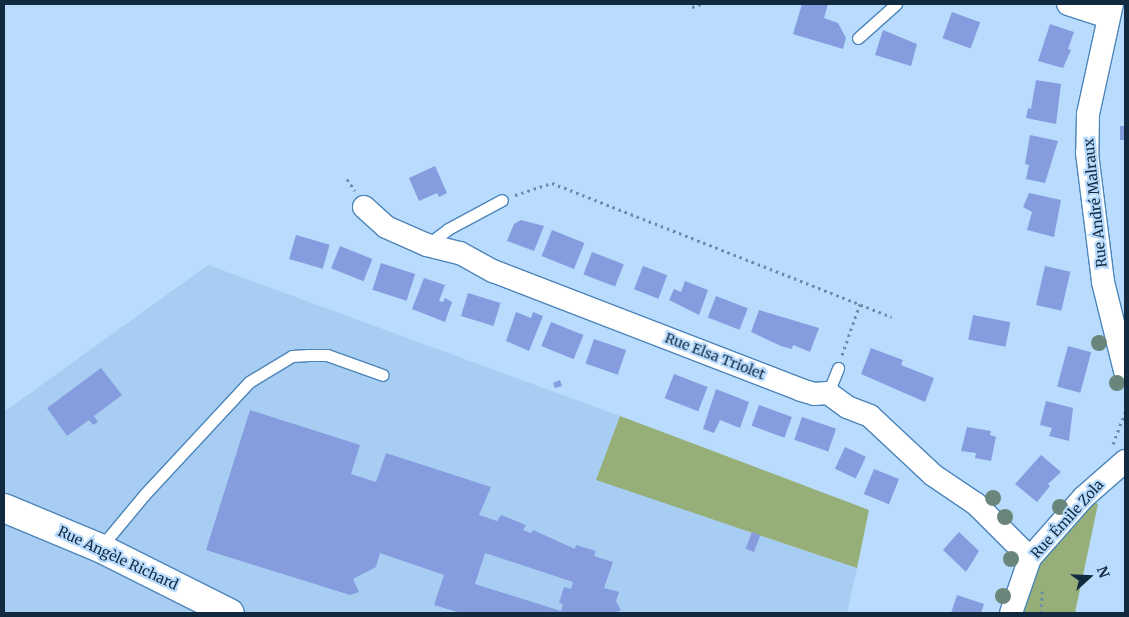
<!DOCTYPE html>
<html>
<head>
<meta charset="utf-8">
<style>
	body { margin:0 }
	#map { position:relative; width:1129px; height:617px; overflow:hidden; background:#b8dbfe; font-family:Merriweather,serif }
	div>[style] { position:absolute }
	.built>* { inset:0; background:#a8cdf2 }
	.green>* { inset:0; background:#96af78 }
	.building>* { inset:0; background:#859ddf; transform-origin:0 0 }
	.path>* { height:3px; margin-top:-1.5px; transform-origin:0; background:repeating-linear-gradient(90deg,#6d8ca9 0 2.5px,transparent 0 6.5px) }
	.roads { filter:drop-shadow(1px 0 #4c85ba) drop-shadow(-1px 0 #4c85ba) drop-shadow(0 1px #4c85ba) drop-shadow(0 -1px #4c85ba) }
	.service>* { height:11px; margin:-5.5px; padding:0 5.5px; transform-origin:5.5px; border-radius:5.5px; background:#fff }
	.minor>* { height:22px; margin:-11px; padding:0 11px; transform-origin:11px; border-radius:11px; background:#fff }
	.tertiary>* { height:28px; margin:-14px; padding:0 14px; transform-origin:14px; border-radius:14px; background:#fff }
	.trees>* { width:16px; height:16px; margin:-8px; border-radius:50%; background:#6a857a }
	span { translate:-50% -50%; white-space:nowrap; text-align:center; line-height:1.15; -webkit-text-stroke:4.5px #b8dbfe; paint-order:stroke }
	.street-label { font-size:14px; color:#122a40 }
	.frame { position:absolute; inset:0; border:5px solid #122a40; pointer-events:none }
	.north { position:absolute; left:1064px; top:552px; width:50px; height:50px; -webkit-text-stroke:4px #b8dbfe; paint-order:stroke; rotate:70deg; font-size:14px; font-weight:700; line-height:20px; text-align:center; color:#122a40 }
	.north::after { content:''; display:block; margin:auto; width:18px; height:22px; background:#122a40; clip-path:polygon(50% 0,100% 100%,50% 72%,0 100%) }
</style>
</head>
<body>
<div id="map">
	<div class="built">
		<div style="clip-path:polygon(208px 265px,620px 416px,597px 480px,857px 568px,847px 613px,230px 613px,199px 597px,189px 613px,4px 613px,4px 412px)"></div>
	</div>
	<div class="green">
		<div style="clip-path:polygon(620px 416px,869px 510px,857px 568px,596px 480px)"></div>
		<div style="clip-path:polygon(1084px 497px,1098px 504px,1075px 613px,1011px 613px,1020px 582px)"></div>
	</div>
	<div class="building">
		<div style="clip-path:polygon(802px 4px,828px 4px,824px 18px,838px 23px,846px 38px,843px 49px,793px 34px)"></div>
		<div style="left:952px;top:12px;width:30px;height:28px;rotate:20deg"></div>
		<div style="clip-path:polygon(1050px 24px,1074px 32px,1068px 49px,1071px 50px,1063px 68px,1038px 61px)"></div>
		<div style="clip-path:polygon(883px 30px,917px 44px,911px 66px,875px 55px)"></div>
		<div style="clip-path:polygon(1036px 80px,1061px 84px,1056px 124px,1026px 118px,1028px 108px,1031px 109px)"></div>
		<div style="left:1125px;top:126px;width:14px;height:5px;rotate:90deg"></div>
		<div style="clip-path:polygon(1030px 135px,1058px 141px,1045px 183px,1026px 179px,1029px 165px,1025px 164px)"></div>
		<div style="clip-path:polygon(435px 166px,447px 193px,439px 197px,437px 193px,419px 201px,409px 178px)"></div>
		<div style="clip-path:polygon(1029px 193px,1061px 200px,1054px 237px,1027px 230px,1032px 212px,1023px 207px)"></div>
		<div style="clip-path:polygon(521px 220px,544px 226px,534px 251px,507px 241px,514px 224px)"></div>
		<div style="left:552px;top:230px;width:35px;height:28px;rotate:22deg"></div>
		<div style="left:296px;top:235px;width:35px;height:25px;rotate:16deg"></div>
		<div style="left:340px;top:246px;width:35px;height:24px;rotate:22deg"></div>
		<div style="left:592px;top:252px;width:34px;height:24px;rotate:21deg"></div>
		<div style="left:381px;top:263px;width:36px;height:28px;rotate:18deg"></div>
		<div style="left:643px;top:266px;width:26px;height:25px;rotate:21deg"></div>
		<div style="left:1045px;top:266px;width:26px;height:40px;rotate:13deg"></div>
		<div style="clip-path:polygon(424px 278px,445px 285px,439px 301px,443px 302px,445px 298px,452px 302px,445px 322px,412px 309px)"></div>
		<div style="clip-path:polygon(685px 281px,708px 290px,699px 315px,669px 300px,674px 289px,681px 292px)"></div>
		<div style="left:468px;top:293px;width:34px;height:24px;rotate:17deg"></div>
		<div style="left:716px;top:296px;width:34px;height:23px;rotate:21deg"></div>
		<div style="clip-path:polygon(759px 310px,819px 328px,810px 352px,793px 345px,792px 349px,781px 346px,751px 332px)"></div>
		<div style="clip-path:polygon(516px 312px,531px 318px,533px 312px,543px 316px,529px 351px,506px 341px)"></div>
		<div style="left:973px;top:315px;width:38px;height:25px;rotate:11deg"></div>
		<div style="left:551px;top:322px;width:35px;height:26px;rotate:22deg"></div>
		<div style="left:594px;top:339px;width:34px;height:26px;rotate:19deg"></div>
		<div style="left:1068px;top:346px;width:24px;height:42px;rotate:15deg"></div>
		<div style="clip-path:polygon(871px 348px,903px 360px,901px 365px,934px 378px,925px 402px,861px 374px)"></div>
		<div style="clip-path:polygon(101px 368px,122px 395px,94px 416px,98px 422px,93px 425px,89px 420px,67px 436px,47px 408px)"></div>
		<div style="left:674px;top:374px;width:36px;height:26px;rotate:21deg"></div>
		<div style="clip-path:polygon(560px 380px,562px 386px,555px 388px,553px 383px)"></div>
		<div style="clip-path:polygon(716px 389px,749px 402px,740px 428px,720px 420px,714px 433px,703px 429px)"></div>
		<div style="clip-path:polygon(1046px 401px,1073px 408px,1069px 441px,1049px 436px,1052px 428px,1040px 425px)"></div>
		<div style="left:759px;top:405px;width:35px;height:22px;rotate:20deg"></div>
		<div style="clip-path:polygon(evenodd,250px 410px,360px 445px,351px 474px,376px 482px,386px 453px,491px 487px,479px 515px,497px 521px,501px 515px,526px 525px,523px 530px,531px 533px,533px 530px,575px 549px,576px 545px,596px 551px,594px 556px,613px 562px,604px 588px,619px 592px,616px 601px,621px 610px,615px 613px,461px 613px,434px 605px,444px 575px,380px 553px,376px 567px,353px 579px,359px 592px,350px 595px,206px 550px,250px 410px,485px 553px,573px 582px,571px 589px,564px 587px,559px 603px,563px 604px,561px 611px,475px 584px,485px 553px)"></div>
		<div style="left:802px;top:417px;width:36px;height:24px;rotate:19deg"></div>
		<div style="clip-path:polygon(967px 427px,991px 431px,990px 435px,996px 437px,991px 461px,975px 458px,976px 453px,961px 451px)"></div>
		<div style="left:845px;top:447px;width:23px;height:24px;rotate:25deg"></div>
		<div style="clip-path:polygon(1041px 455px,1061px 472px,1048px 484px,1050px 486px,1037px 502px,1015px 484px)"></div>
		<div style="left:874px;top:469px;width:27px;height:27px;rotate:22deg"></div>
		<div style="left:752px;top:532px;width:9px;height:18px;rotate:21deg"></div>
		<div style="clip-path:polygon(959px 532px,979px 551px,966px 572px,943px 550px)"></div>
		<div style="clip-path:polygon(957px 595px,984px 604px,981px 613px,951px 613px)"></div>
	</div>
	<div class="path">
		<div style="left:692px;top:7px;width:9px;rotate:-18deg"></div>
		<div style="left:347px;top:179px;width:14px;rotate:56deg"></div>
		<div style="left:515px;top:195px;width:39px;rotate:-18deg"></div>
		<div style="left:552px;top:183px;width:365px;rotate:21.5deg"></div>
		<div style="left:842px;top:355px;width:54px;rotate:-70.6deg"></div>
		<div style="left:1113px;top:444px;width:34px;rotate:-69deg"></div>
		<div style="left:1041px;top:613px;width:22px;rotate:-87deg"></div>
	</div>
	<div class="roads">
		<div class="service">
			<div style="left:858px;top:38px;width:51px;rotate:-41.8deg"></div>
			<div style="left:427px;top:245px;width:26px;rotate:-37deg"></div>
			<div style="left:448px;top:229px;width:61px;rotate:-28.2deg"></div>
			<div style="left:828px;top:393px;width:27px;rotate:-68deg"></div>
			<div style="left:100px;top:548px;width:69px;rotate:-50.3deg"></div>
			<div style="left:144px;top:495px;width:154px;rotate:-47.1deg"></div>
			<div style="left:249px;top:382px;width:50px;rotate:-31.2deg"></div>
			<div style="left:292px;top:356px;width:17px;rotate:-3deg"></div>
			<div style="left:309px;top:355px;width:18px"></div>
			<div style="left:327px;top:355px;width:59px;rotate:19.7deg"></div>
		</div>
		<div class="minor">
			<div style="left:1068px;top:4px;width:42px;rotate:18deg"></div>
			<div style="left:1112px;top:4px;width:113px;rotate:102.3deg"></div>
			<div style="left:1088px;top:114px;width:39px;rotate:91deg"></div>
			<div style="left:1087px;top:153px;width:130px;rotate:82.9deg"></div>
			<div style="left:1103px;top:282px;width:92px;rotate:76.1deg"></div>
			<div style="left:364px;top:207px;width:30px;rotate:42deg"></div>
			<div style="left:386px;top:227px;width:45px;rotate:23.7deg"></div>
			<div style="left:427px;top:245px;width:34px;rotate:14deg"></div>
			<div style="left:460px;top:253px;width:38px;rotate:29deg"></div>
			<div style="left:493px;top:271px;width:330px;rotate:21.1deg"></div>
			<div style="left:801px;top:390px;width:14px;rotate:17deg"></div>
			<div style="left:814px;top:394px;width:14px;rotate:-4deg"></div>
			<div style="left:828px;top:393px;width:24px;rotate:36deg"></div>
			<div style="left:847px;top:407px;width:25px;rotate:21deg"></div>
			<div style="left:870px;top:416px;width:86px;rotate:43.1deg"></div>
			<div style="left:933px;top:475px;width:52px;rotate:34deg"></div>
			<div style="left:976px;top:504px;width:76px;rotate:45deg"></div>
			<div style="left:1011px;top:613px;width:58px;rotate:-70.9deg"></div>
			<div style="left:1030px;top:558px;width:81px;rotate:-48.5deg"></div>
			<div style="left:1084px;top:497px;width:55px;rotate:-41.3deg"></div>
		</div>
		<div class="tertiary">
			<div style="left:4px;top:508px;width:104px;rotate:22.6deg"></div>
			<div style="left:100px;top:548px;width:145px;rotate:26.6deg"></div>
		</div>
	</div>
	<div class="trees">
		<div style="left:1099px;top:343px"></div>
		<div style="left:1117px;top:383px"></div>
		<div style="left:993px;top:498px"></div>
		<div style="left:1060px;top:507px"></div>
		<div style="left:1005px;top:517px"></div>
		<div style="left:1011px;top:559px"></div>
		<div style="left:1003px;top:596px"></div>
	</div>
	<div class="street-label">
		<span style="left:1095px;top:203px;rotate:-96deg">Rue André Malraux</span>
		<span style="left:715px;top:356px;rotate:21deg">Rue Elsa Triolet</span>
		<span style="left:1067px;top:519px;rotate:-48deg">Rue Émile Zola</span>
		<span style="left:118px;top:558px;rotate:25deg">Rue Angèle Richard</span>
	</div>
	<div class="frame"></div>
	<div class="north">N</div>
</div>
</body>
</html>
